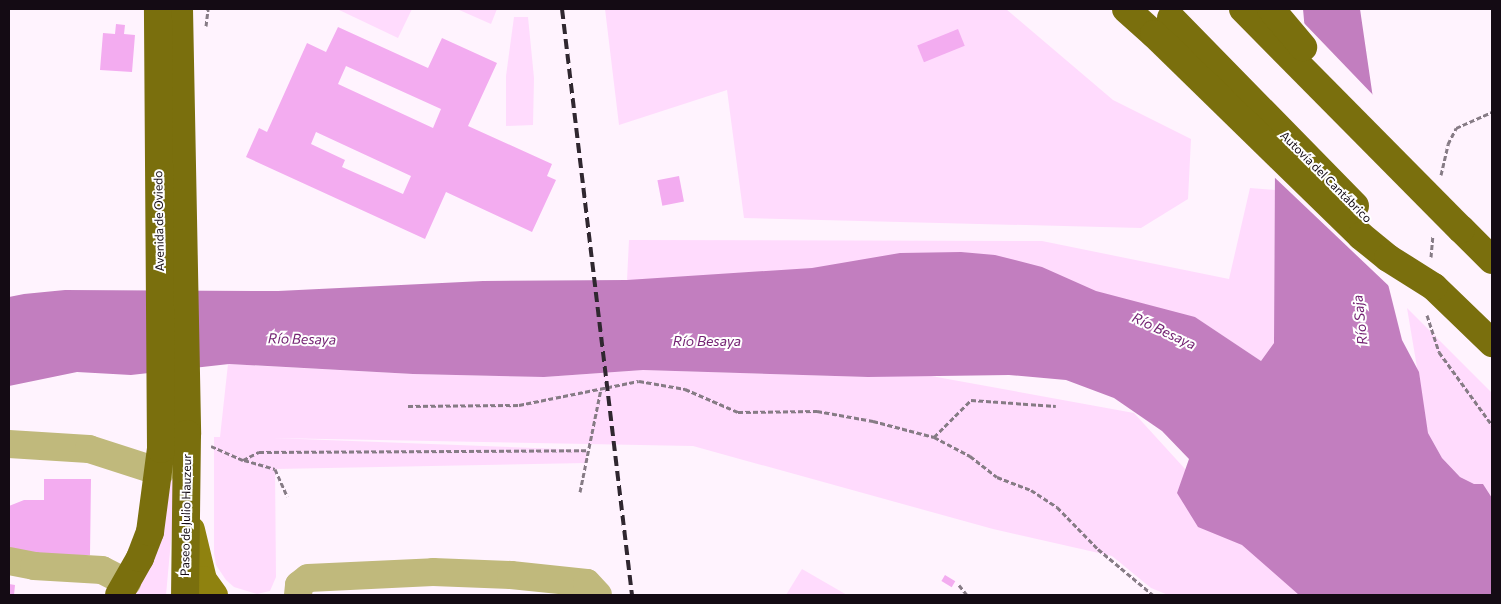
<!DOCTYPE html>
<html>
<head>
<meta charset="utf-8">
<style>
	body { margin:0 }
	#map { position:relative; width:1501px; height:604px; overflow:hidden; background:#fff3fe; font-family:Commissioner,sans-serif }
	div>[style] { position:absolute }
	.green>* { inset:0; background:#ffdbfd }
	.water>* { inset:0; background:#c27ebf }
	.pier>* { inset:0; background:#fff3fe }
	.building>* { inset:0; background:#f3acf0; transform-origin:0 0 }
	.path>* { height:3px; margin-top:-1.5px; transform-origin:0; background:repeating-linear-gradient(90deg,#867b85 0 5px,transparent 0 7.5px) }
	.minor>* { height:28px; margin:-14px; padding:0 14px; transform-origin:14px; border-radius:14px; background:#c0b97c }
	.major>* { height:28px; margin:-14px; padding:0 14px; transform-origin:14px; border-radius:14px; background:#8f820f }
	.highway>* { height:28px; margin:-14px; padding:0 14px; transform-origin:14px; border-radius:14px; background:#7a6f0d }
	.rail>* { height:4px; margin-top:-2px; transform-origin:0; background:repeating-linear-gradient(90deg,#302730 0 10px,transparent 0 15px) }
	.highway-bridge>* { height:28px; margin:-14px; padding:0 14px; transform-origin:14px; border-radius:14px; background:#7a6f0d }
	span { translate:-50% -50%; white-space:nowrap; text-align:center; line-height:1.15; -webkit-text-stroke:4px #fff; paint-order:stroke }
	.street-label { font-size:12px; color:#140b14 }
	.water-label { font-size:14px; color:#742373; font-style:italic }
	.frame { position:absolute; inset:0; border:10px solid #140b14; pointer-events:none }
</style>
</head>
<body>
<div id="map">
	<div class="green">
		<div style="clip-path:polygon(337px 9px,412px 9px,398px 38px)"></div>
		<div style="clip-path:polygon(457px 9px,497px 9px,491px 24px)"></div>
		<div style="clip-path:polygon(605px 9px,1006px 9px,1113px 100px,1191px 139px,1188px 199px,1141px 228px,744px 218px,727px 90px,619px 125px)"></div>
		<div style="clip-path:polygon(514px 17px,528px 17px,534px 78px,533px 125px,506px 126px,506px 76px)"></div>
		<div style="clip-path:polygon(1250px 188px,1275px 190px,1274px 343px,1261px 361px,1195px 317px,627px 280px,629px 240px,1042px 241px,1229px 279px)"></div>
		<div style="clip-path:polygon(1407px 308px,1492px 393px,1492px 498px,1483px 484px,1475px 485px,1460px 477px,1442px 458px,1428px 433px)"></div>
		<div style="clip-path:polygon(228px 364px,413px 374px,544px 377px,643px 370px,868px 377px,920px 374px,1134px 413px,1300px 595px,1168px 595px,1151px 588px,1112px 556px,993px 529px,693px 446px,273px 438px,587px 450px,586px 463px,275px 469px,276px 577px,270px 591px,257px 594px,234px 587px,226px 580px,216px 565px,214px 554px,214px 437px,220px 437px)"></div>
		<div style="clip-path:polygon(173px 454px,175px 496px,166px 595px,129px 595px)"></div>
		<div style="clip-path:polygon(802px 569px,847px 595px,786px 595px)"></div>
	</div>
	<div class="water">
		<div style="clip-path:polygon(1303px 9px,1360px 9px,1374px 105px,1379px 241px,1385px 272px,1402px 340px,1419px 372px,1428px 433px,1442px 458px,1460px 477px,1474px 484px,1483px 484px,1492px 498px,1492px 595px,1299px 595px,1242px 545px,1198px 527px,1177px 493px,1189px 459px,1162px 431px,1114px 398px,1066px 380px,1009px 375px,868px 377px,643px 370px,544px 377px,413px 374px,229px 364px,131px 375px,77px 372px,9px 386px,9px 297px,24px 294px,65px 290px,278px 291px,483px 281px,627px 280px,812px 268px,900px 253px,961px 252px,995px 255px,1042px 267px,1096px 291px,1195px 317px,1261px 361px,1274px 343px,1275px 168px,1306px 42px)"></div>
	</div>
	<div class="pier">
		<div style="clip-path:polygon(1302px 21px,1376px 98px,1382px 178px,1381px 240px,1391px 288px,1272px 175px,1280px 102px,1304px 42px)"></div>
	</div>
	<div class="building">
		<div style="clip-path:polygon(116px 24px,125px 25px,124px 34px,135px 35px,132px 72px,100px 70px,103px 33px,115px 34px)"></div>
		<div style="clip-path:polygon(evenodd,338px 27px,428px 68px,442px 38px,497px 63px,468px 126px,552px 164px,547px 176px,556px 180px,532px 232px,446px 192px,425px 239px,246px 157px,259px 128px,267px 132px,307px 43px,326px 52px,338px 27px,346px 66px,441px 109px,433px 128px,338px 84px,346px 66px,338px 27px,316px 132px,411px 176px,403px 194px,342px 167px,345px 160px,311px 144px,316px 132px)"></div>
		<div style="left:958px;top:29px;width:18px;height:44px;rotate:68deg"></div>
		<div style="left:679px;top:176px;width:26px;height:22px;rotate:79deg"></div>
		<div style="clip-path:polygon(44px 479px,91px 479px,90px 555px,22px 555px,9px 549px,9px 506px,24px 500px,44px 500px)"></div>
		<div style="left:945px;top:575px;width:12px;height:7px;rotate:31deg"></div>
		<div style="clip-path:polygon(9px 584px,15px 585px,14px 595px,9px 595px)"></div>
	</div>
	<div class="path">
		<div style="left:206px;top:26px;width:17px;rotate:-83deg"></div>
		<div style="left:1441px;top:175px;width:32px;rotate:-77deg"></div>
		<div style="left:1448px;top:144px;width:18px;rotate:-63deg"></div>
		<div style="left:1456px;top:128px;width:39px;rotate:-24deg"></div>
		<div style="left:1431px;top:257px;width:22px;rotate:-85deg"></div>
		<div style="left:1427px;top:315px;width:39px;rotate:72deg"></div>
		<div style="left:1439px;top:352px;width:90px;rotate:54deg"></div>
		<div style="left:408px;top:406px;width:111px;rotate:-0.5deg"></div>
		<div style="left:519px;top:405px;width:122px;rotate:-11.3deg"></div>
		<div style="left:639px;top:381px;width:47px;rotate:9.9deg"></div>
		<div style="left:685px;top:389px;width:58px;rotate:23.5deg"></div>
		<div style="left:738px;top:412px;width:79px;rotate:-0.7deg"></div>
		<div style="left:817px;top:411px;width:57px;rotate:10.1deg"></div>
		<div style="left:873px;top:421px;width:63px;rotate:14.7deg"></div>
		<div style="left:934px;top:437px;width:41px;rotate:27.8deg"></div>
		<div style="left:970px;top:456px;width:34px;rotate:38deg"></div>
		<div style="left:997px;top:477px;width:36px;rotate:21deg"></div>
		<div style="left:1031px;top:490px;width:31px;rotate:33deg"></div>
		<div style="left:1057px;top:507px;width:59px;rotate:45.7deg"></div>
		<div style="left:1098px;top:549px;width:72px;rotate:39.9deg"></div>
		<div style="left:934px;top:437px;width:52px;rotate:-45deg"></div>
		<div style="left:971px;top:400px;width:85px;rotate:4deg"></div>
		<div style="left:211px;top:446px;width:35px;rotate:24deg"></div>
		<div style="left:243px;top:460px;width:18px;rotate:-27deg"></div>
		<div style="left:259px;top:452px;width:328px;rotate:-0.3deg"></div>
		<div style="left:244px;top:460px;width:32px;rotate:16deg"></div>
		<div style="left:275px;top:469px;width:30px;rotate:66deg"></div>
		<div style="left:580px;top:492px;width:105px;rotate:-78.5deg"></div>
		<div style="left:959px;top:585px;width:13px;rotate:51deg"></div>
	</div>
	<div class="minor">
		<div style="left:9px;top:444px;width:80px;rotate:3.6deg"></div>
		<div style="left:89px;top:449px;width:75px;rotate:17.9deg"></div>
		<div style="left:9px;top:561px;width:25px;rotate:11deg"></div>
		<div style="left:34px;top:566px;width:68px;rotate:3.4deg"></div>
		<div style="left:102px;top:570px;width:28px;rotate:27deg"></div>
		<div style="left:298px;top:595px;width:10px;rotate:-84deg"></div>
		<div style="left:299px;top:585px;width:11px;rotate:-38deg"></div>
		<div style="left:308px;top:578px;width:125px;rotate:-2.7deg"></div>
		<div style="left:433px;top:572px;width:78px;rotate:2.2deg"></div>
		<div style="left:511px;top:575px;width:76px;rotate:6deg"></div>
		<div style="left:587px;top:583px;width:16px;rotate:47deg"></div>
	</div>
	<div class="major">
		<div style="left:191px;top:530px;width:51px;rotate:76.5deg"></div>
		<div style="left:203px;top:580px;width:19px;rotate:54deg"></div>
	</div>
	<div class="highway">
		<div style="left:179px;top:9px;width:425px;rotate:88.9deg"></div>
		<div style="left:187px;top:434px;width:161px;rotate:90.7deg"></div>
		<div style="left:1126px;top:9px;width:38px;rotate:42deg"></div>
		<div style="left:1461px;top:229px;width:44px;rotate:45deg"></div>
		<div style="left:1434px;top:287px;width:81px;rotate:44deg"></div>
		<div style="left:119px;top:595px;width:43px;rotate:-60.4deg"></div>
		<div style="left:140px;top:558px;width:28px;rotate:-69deg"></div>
		<div style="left:150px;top:532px;width:84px;rotate:-82.5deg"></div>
		<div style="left:161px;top:449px;width:440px;rotate:-90.4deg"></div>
	</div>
	<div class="rail">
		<div style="left:562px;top:9px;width:590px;rotate:83.19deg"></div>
	</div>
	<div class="highway-bridge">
		<div style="left:1243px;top:9px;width:310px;rotate:45.3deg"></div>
		<div style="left:1271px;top:9px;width:50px;rotate:49.9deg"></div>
		<div style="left:1171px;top:18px;width:263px;rotate:45.6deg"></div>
		<div style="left:1154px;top:34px;width:289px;rotate:44.3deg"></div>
		<div style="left:1361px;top:236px;width:35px;rotate:39deg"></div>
		<div style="left:1388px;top:258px;width:54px;rotate:32.2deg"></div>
	</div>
	<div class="street-label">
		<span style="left:1326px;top:177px;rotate:45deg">Autovía del Cantábrico</span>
		<span style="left:159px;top:221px;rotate:-91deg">Avenida de Oviedo</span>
		<span style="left:186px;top:515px;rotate:-89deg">Paseo de Julio Hauzeur</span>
	</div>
	<div class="water-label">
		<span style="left:1360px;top:320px;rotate:-96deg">Río Saja</span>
		<span style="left:1164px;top:331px;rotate:25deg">Río Besaya</span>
		<span style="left:302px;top:339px;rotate:1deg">Río Besaya</span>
		<span style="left:707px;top:341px">Río Besaya</span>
	</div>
	<div class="frame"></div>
</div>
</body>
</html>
